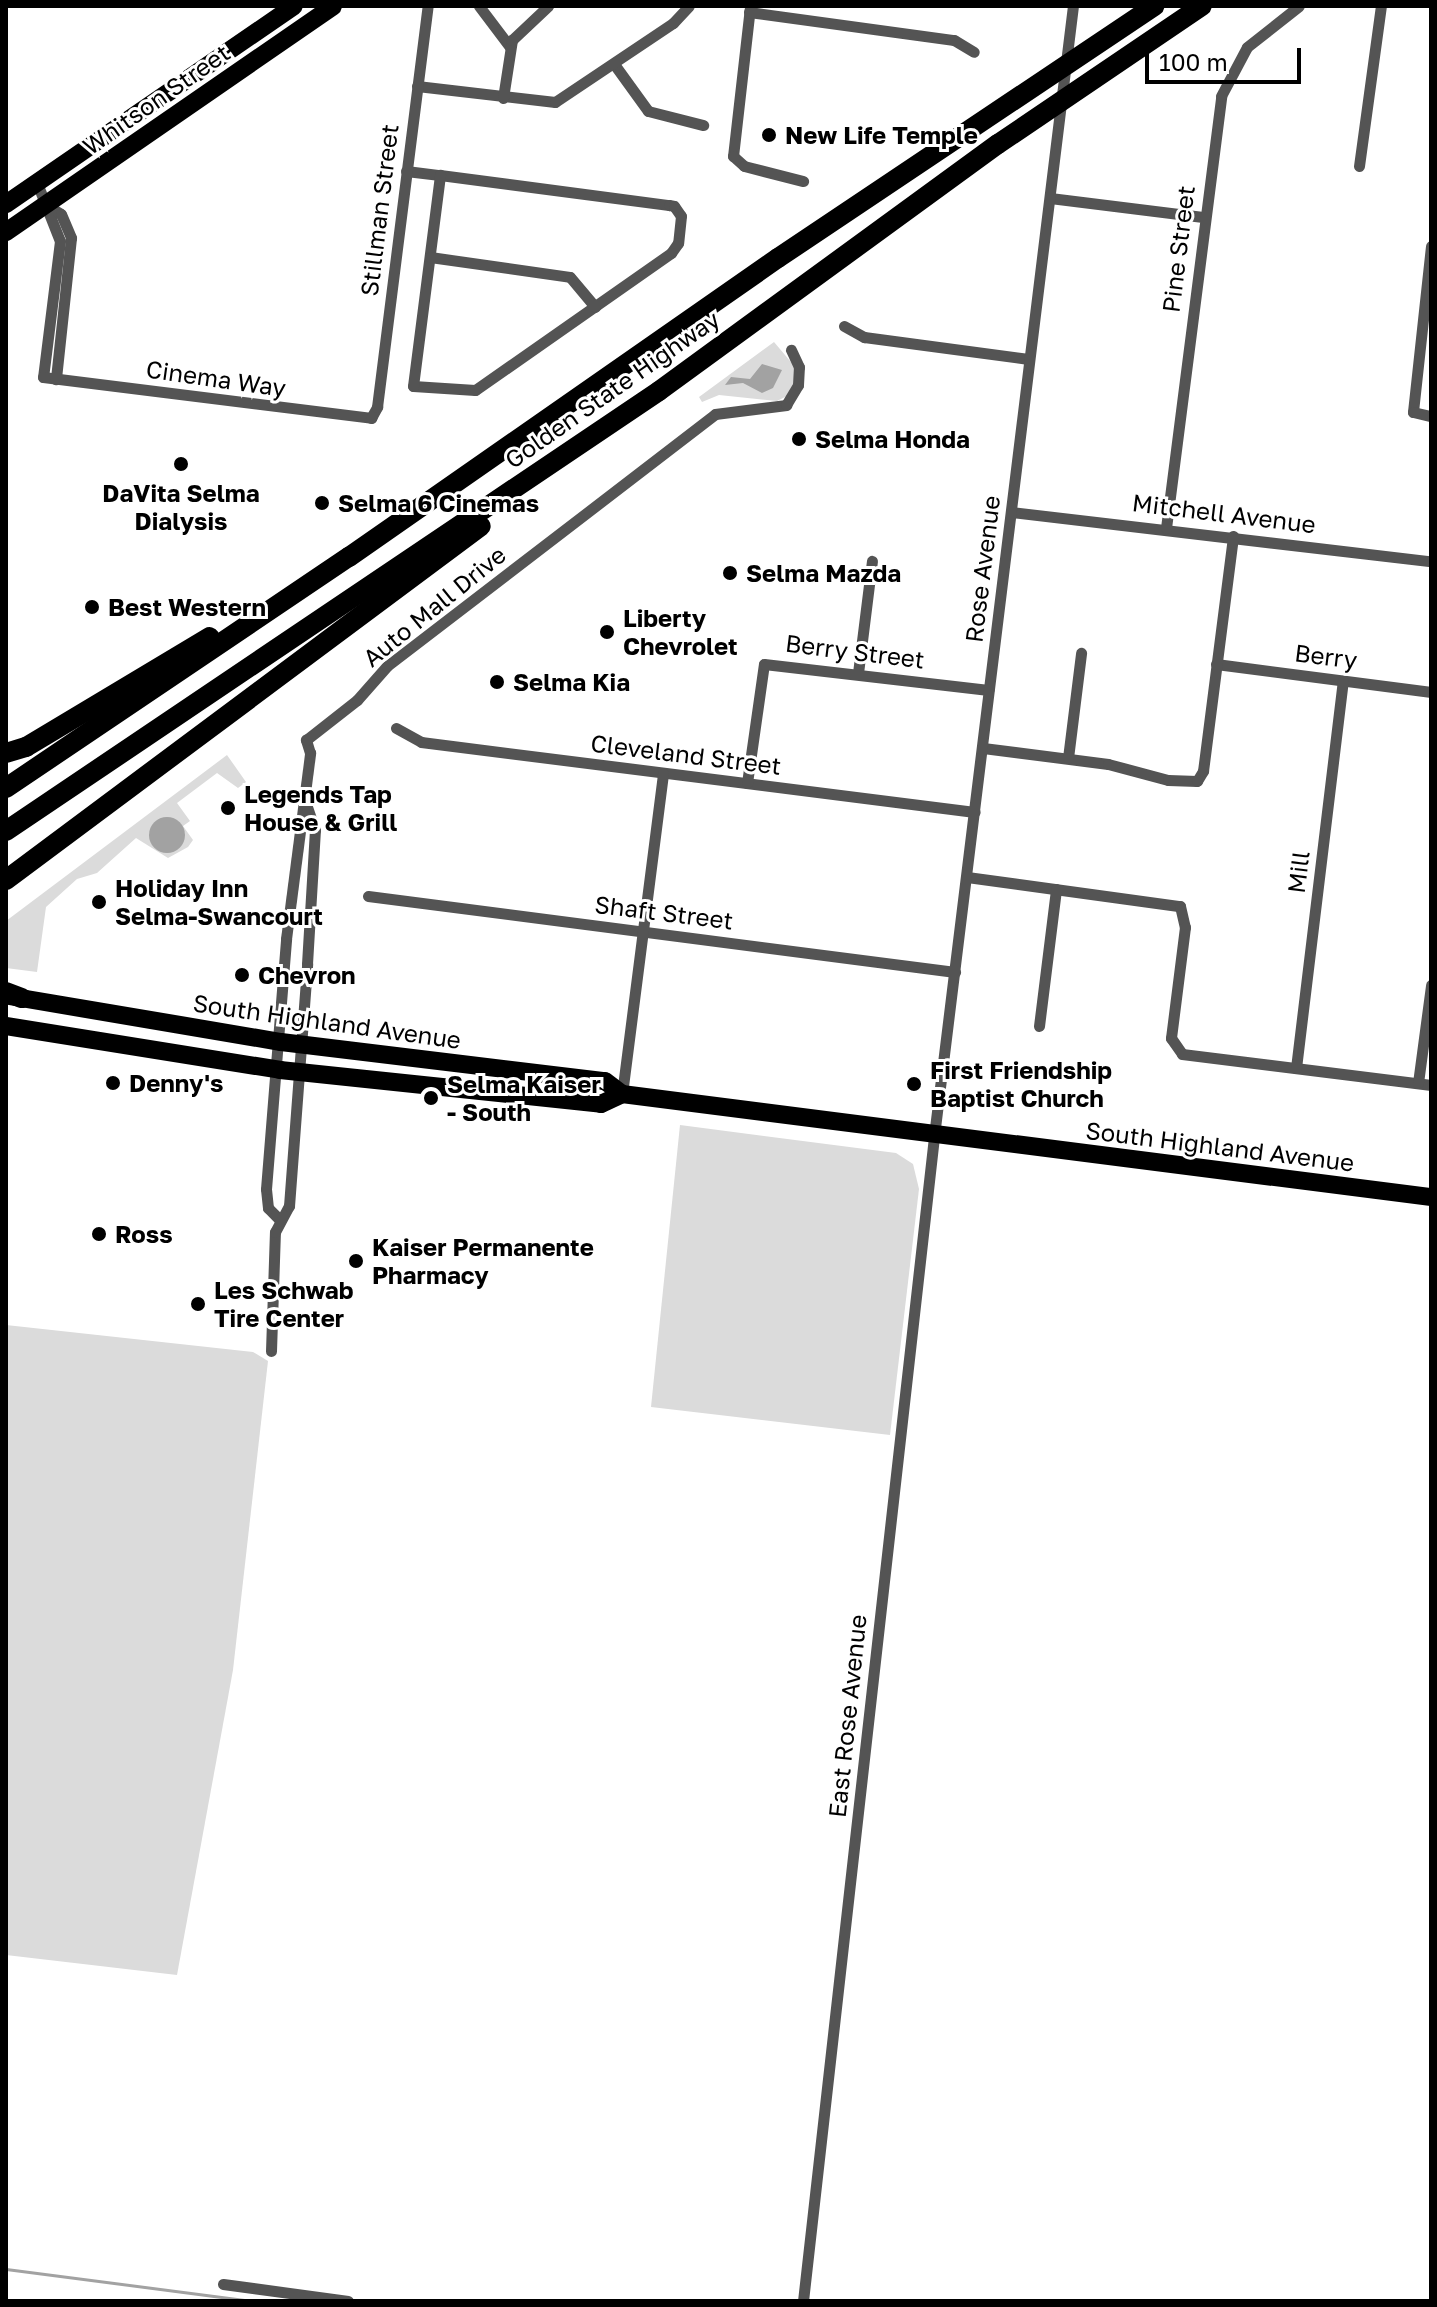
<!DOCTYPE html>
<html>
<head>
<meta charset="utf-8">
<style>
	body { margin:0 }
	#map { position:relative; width:1437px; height:2307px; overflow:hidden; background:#fff; font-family:"Golos Text",sans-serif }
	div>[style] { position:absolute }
	.green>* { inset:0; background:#dbdbdb }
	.water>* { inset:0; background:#a2a2a2 }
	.round { border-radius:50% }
	.stream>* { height:3px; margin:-1.5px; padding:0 1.5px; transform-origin:1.5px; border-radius:1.5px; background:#a2a2a2 }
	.street>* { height:11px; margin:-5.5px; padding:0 5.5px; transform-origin:5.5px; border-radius:5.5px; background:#545454 }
	.primary>* { height:18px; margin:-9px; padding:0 9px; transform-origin:9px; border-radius:9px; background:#000 }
	.highway>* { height:20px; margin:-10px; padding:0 10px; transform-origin:10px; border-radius:10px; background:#000 }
	.dots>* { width:22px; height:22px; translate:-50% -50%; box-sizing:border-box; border:4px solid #fff; border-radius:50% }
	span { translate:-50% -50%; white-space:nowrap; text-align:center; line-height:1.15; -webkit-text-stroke:6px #fff; paint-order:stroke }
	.street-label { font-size:24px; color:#000 }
	.poi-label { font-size:24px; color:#000; font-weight:700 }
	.left { translate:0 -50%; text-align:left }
	.frame { position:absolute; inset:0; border:8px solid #000; pointer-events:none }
	.scale { position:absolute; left:1145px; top:48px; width:156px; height:36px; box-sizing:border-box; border:4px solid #000; border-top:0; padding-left:10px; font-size:24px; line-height:28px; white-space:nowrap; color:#000; -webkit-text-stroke:6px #fff; paint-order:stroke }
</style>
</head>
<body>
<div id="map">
	<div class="green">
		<div style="clip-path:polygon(774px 342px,796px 368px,793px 393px,777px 401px,719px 395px,702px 402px,699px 397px)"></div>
		<div style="clip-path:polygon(227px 755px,246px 782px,238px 788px,217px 773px,177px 803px,190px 821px,183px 826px,193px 840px,188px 847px,168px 858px,136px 838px,97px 873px,77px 879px,46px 907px,37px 972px,6px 968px,6px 921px)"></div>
		<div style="clip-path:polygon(680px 1125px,896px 1153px,913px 1164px,919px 1189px,890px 1435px,651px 1407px)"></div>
		<div style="clip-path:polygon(6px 1325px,253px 1352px,268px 1361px,233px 1670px,177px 1975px,6px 1955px)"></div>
	</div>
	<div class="water">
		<div style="clip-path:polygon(762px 364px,782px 370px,773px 388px,762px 393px,743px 383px,725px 385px,731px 377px,750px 379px)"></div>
		<div class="round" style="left:149px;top:817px;width:36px;height:36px"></div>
	</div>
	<div class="stream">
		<div style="left:6px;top:2269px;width:248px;rotate:7.4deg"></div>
	</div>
	<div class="street">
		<div style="left:479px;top:6px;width:51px;rotate:52.9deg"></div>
		<div style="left:750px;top:7px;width:150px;rotate:96.5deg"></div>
		<div style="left:733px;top:156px;width:15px;rotate:42deg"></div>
		<div style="left:744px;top:166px;width:61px;rotate:14.3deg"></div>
		<div style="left:749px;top:12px;width:207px;rotate:7.8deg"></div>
		<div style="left:954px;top:40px;width:23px;rotate:31deg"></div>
		<div style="left:614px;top:64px;width:58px;rotate:54.1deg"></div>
		<div style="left:648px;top:111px;width:57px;rotate:14.3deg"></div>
		<div style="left:417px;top:86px;width:139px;rotate:6.6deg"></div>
		<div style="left:555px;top:102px;width:142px;rotate:-33.8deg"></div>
		<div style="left:673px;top:23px;width:23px;rotate:-47deg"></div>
		<div style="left:503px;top:98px;width:59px;rotate:-81.2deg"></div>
		<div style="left:512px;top:40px;width:50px;rotate:-43.4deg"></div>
		<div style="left:1359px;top:166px;width:162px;rotate:-82.2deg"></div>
		<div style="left:406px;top:171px;width:34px;rotate:7deg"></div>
		<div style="left:440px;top:175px;width:231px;rotate:7.5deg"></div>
		<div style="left:669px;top:205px;width:5px;rotate:11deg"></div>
		<div style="left:674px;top:206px;width:12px;rotate:55deg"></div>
		<div style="left:681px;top:216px;width:27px;rotate:96deg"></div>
		<div style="left:678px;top:243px;width:12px;rotate:125deg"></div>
		<div style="left:671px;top:253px;width:239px;rotate:145deg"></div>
		<div style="left:475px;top:390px;width:62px;rotate:-176.3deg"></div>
		<div style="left:413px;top:386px;width:213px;rotate:-82.7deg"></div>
		<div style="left:37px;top:183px;width:62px;rotate:68.4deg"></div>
		<div style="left:60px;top:241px;width:137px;rotate:97.1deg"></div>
		<div style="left:43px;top:377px;width:331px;rotate:7.1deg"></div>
		<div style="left:371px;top:418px;width:13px;rotate:-61deg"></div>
		<div style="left:377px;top:407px;width:404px;rotate:-82.8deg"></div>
		<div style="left:1050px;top:198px;width:154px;rotate:7.1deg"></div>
		<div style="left:46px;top:205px;width:17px;rotate:31deg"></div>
		<div style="left:61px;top:214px;width:26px;rotate:67deg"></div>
		<div style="left:71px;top:238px;width:142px;rotate:96.1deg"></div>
		<div style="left:1431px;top:246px;width:167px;rotate:96.2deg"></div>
		<div style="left:1413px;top:412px;width:18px;rotate:13deg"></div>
		<div style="left:430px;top:257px;width:141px;rotate:8.1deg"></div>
		<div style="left:570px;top:277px;width:39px;rotate:50deg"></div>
		<div style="left:844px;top:326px;width:23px;rotate:29deg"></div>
		<div style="left:864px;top:337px;width:166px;rotate:7.6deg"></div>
		<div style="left:1011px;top:512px;width:423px;rotate:6.7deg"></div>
		<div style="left:1166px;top:528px;width:435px;rotate:-82.7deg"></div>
		<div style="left:1221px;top:96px;width:55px;rotate:-62deg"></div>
		<div style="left:1247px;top:47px;width:66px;rotate:-38.3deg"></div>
		<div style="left:1216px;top:664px;width:217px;rotate:7.4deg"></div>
		<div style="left:858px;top:673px;width:113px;rotate:-82.9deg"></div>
		<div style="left:396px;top:728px;width:29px;rotate:29deg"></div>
		<div style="left:421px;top:742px;width:558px;rotate:7.2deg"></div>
		<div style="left:983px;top:748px;width:126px;rotate:7.3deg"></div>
		<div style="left:1108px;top:764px;width:62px;rotate:14.9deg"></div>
		<div style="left:1168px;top:780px;width:29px;rotate:2deg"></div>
		<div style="left:1197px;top:781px;width:12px;rotate:-59deg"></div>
		<div style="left:1203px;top:771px;width:237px;rotate:-82.7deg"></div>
		<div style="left:1068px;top:758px;width:106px;rotate:-82.9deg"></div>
		<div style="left:747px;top:783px;width:120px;rotate:-81.9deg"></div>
		<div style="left:764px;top:664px;width:226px;rotate:6.6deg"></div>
		<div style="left:967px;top:877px;width:215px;rotate:7.8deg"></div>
		<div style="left:1180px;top:906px;width:22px;rotate:77deg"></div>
		<div style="left:1185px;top:927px;width:112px;rotate:97.2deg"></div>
		<div style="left:1171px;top:1038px;width:19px;rotate:55deg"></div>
		<div style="left:1182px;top:1054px;width:251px;rotate:7.1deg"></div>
		<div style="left:368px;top:896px;width:592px;rotate:7.38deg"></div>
		<div style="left:1039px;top:1026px;width:138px;rotate:-82.9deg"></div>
		<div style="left:1296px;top:1068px;width:390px;rotate:-83.1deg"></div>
		<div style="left:1418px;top:1083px;width:99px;rotate:-82.4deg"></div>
		<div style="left:622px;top:1094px;width:323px;rotate:-82.7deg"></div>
		<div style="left:280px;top:1220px;width:17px;rotate:-135deg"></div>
		<div style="left:268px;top:1208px;width:19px;rotate:-96deg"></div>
		<div style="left:266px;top:1189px;width:251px;rotate:-85.4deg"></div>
		<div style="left:286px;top:939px;width:188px;rotate:-82.6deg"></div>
		<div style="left:310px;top:753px;width:14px;rotate:-107deg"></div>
		<div style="left:306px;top:740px;width:65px;rotate:-38.1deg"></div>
		<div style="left:357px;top:700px;width:45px;rotate:-48.6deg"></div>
		<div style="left:387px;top:666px;width:414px;rotate:-37.5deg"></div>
		<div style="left:715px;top:414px;width:72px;rotate:-7.2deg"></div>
		<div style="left:786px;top:405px;width:23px;rotate:-59deg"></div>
		<div style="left:798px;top:385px;width:18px;rotate:-87deg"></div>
		<div style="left:799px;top:367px;width:19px;rotate:-115deg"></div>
		<div style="left:271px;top:1351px;width:119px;rotate:-88.1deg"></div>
		<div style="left:275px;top:1232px;width:30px;rotate:-62deg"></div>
		<div style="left:289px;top:1206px;width:243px;rotate:-85.7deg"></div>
		<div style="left:307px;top:964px;width:134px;rotate:-86.6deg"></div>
		<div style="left:315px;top:830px;width:28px;rotate:-109deg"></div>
		<div style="left:223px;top:2284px;width:126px;rotate:7.7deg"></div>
		<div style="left:803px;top:2301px;width:1172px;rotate:-83.58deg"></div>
		<div style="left:934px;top:1136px;width:1139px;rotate:-82.99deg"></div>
	</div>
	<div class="primary">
		<div style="left:6px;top:204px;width:349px;rotate:-34.5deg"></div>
		<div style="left:6px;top:232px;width:397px;rotate:-34.6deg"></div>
		<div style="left:9px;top:996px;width:276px;rotate:9.6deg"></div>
		<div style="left:281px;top:1042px;width:326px;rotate:6.9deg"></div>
		<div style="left:605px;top:1081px;width:21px;rotate:37deg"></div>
		<div style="left:622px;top:1094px;width:816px;rotate:7.26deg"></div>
		<div style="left:6px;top:1026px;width:278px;rotate:9.1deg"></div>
		<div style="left:280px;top:1070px;width:323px;rotate:6deg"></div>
		<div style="left:601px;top:1104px;width:23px;rotate:-25deg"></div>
	</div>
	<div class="highway">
		<div style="left:6px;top:753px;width:21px;rotate:-17deg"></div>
		<div style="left:26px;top:747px;width:214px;rotate:-30.9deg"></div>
		<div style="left:6px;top:788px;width:414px;rotate:-34deg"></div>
		<div style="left:349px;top:557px;width:523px;rotate:-34.88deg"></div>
		<div style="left:778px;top:258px;width:453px;rotate:-33.8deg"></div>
		<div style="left:6px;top:831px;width:787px;rotate:-33.97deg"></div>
		<div style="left:659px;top:391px;width:419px;rotate:-36.1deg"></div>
		<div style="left:998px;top:144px;width:246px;rotate:-34.1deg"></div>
		<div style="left:6px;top:880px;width:592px;rotate:-36.7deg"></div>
		<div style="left:6px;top:992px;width:17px;rotate:21deg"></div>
	</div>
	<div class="dots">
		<div style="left:769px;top:135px;background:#000"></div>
		<div style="left:799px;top:439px;background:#000"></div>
		<div style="left:181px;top:464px;background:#000"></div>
		<div style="left:322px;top:503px;background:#000"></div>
		<div style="left:730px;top:573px;background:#000"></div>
		<div style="left:92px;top:607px;background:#000"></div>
		<div style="left:607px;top:632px;background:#000"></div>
		<div style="left:497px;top:682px;background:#000"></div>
		<div style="left:228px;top:808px;background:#000"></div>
		<div style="left:99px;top:902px;background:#000"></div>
		<div style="left:242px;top:975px;background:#000"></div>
		<div style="left:113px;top:1083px;background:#000"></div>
		<div style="left:914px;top:1084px;background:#000"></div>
		<div style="left:431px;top:1098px;background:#000"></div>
		<div style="left:99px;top:1234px;background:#000"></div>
		<div style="left:356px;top:1261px;background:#000"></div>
		<div style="left:198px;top:1304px;background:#000"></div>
	</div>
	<div class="street-label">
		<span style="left:156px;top:99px;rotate:-35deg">Whitson Street</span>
		<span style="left:379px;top:210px;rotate:-83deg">Stillman Street</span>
		<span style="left:1178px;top:249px;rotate:-83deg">Pine Street</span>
		<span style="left:216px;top:378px;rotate:8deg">Cinema Way</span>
		<span style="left:612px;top:389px;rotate:-35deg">Golden State Highway</span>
		<span style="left:1224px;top:513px;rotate:7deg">Mitchell Avenue</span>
		<span style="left:982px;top:569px;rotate:-83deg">Rose Avenue</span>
		<span style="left:434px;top:606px;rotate:-39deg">Auto Mall Drive</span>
		<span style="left:855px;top:651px;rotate:7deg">Berry Street</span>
		<span style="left:1326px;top:656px;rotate:7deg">Berry</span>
		<span style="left:686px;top:754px;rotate:7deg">Cleveland Street</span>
		<span style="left:1298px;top:872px;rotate:-83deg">Mill</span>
		<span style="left:664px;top:912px;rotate:7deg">Shaft Street</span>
		<span style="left:327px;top:1021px;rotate:8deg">South Highland Avenue</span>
		<span style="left:1220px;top:1146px;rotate:7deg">South Highland Avenue</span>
		<span style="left:847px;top:1716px;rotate:-84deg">East Rose Avenue</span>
	</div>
	<div class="poi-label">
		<span class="left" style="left:785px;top:135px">New Life Temple</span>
		<span class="left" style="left:815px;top:439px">Selma Honda</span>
		<span style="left:181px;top:507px">DaVita Selma<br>Dialysis</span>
		<span class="left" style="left:338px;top:503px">Selma 6 Cinemas</span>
		<span class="left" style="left:746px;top:573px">Selma Mazda</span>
		<span class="left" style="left:108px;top:607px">Best Western</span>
		<span class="left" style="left:623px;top:632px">Liberty<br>Chevrolet</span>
		<span class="left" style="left:513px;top:682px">Selma Kia</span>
		<span class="left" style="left:244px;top:808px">Legends Tap<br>House &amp; Grill</span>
		<span class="left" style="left:115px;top:902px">Holiday Inn<br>Selma-Swancourt</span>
		<span class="left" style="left:258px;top:975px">Chevron</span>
		<span class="left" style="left:930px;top:1084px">First Friendship<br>Baptist Church</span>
		<span class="left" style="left:129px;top:1083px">Denny's</span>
		<span class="left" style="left:447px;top:1098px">Selma Kaiser<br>- South</span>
		<span class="left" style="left:115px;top:1234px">Ross</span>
		<span class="left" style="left:372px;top:1261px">Kaiser Permanente<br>Pharmacy</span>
		<span class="left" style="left:214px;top:1304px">Les Schwab<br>Tire Center</span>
	</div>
	<div class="frame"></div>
	<div class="scale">100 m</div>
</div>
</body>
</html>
